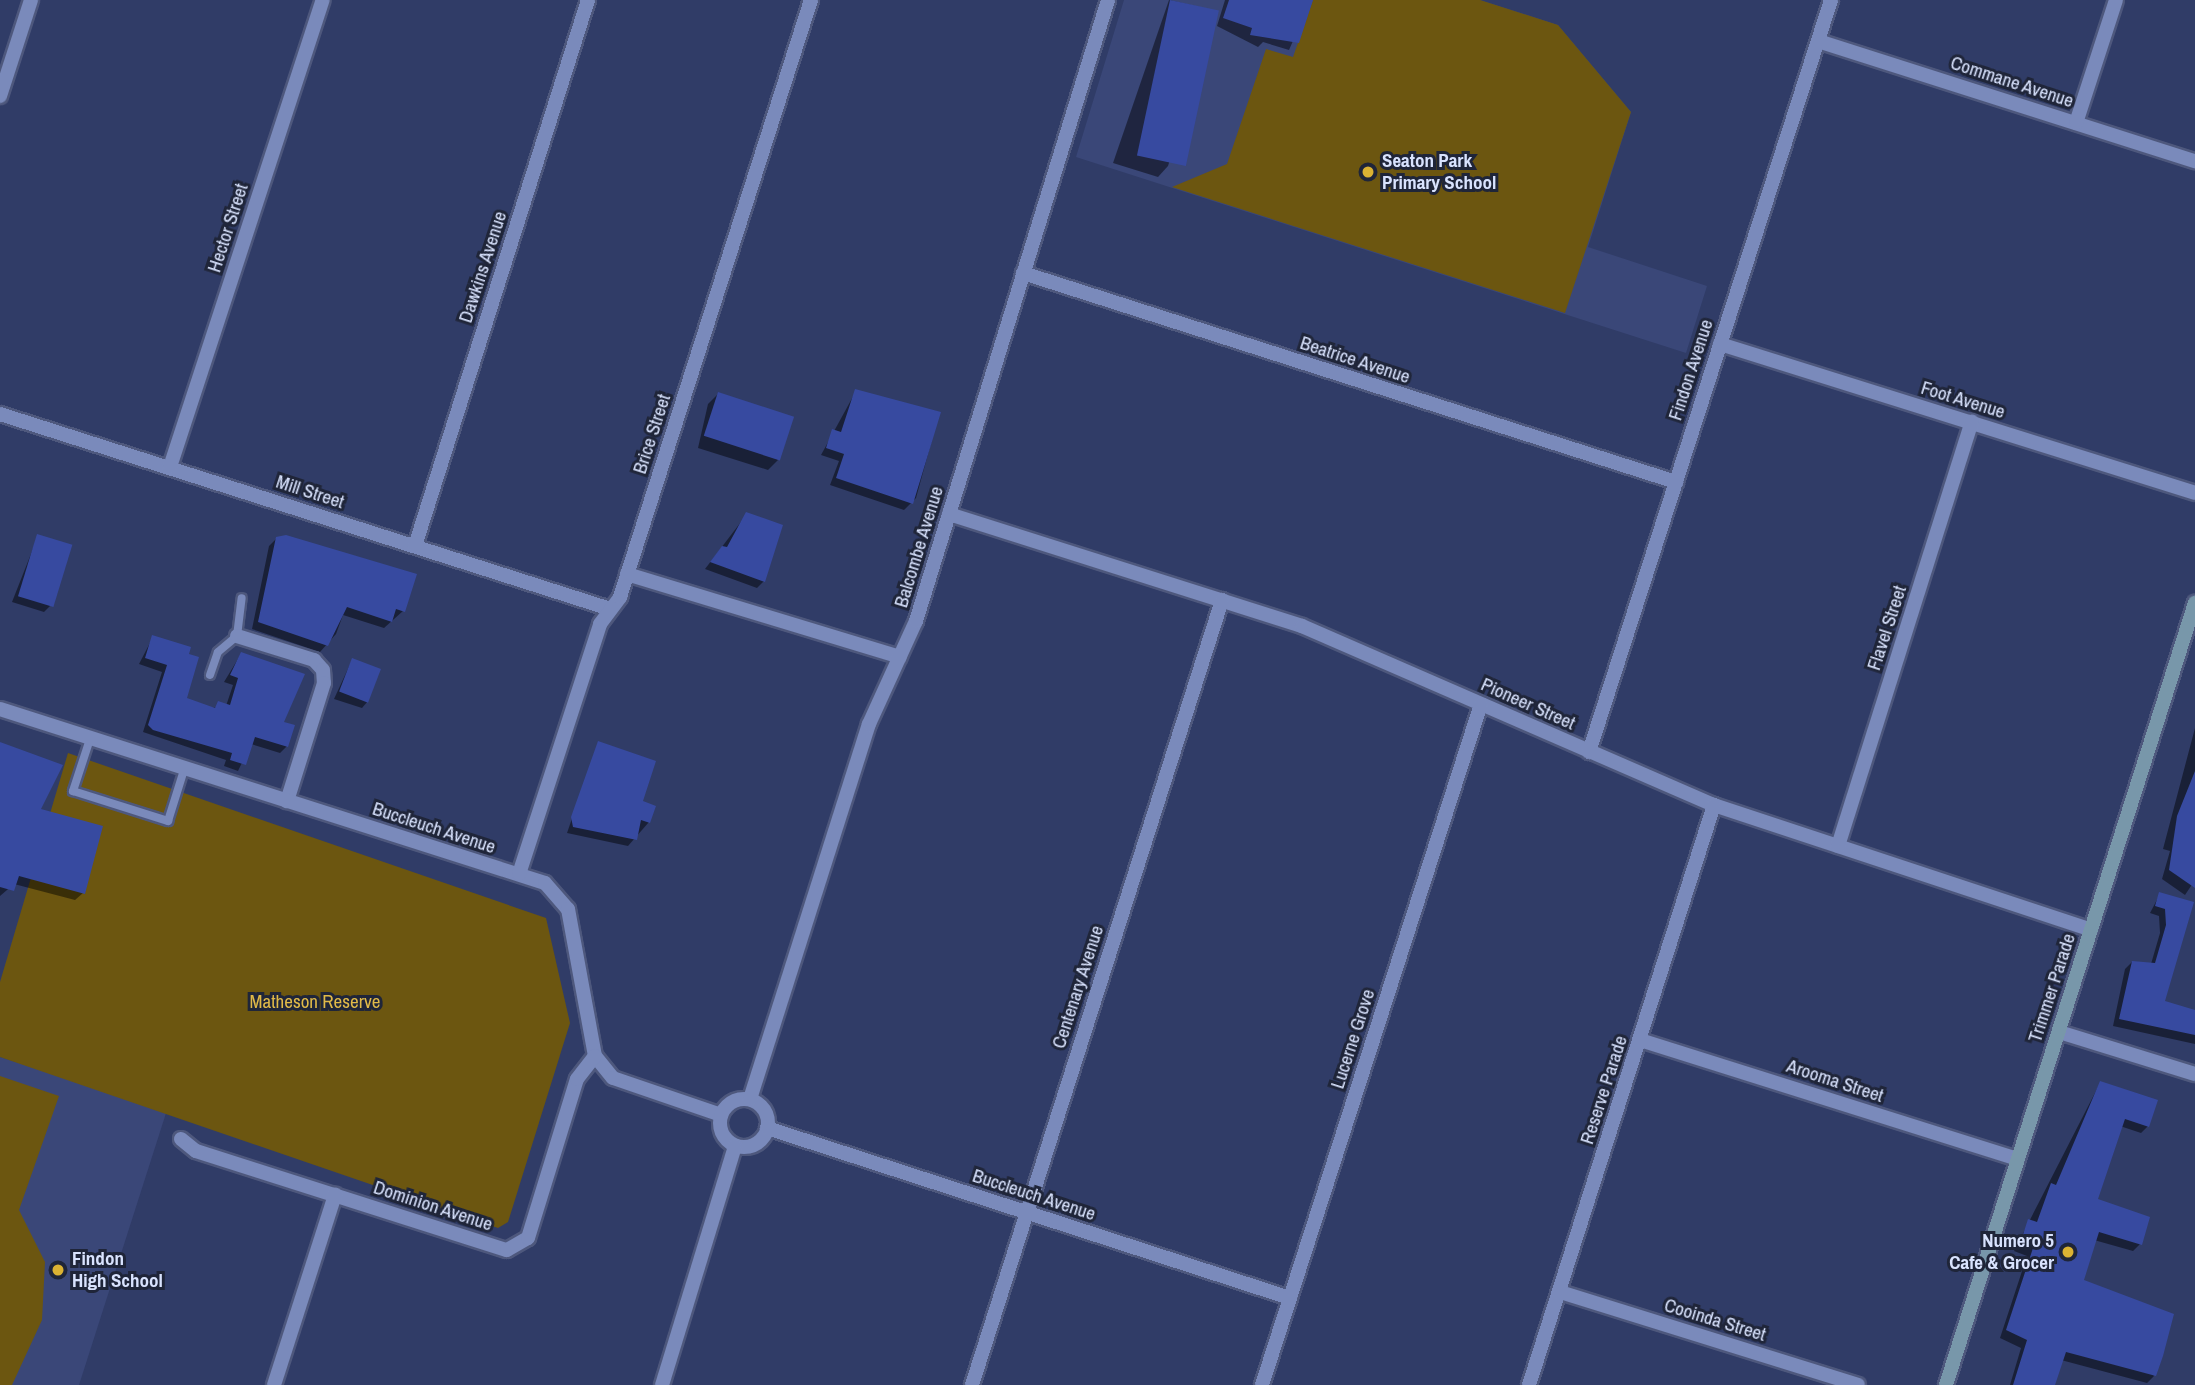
<!DOCTYPE html>
<html>
<head>
<meta charset="utf-8">
<style>
	body { margin:0 }
	#map { position:relative; width:2195px; height:1385px; overflow:hidden; background:#303c67; font-family:"Archivo Narrow",sans-serif }
	div>[style] { position:absolute }
	.built>* { inset:0; background:#3a4778 }
	.green>* { inset:0; background:#6c5610 }
	.shadow>* { inset:0; background:#0007 }
	.building>* { inset:0; background:#374aa0; transform-origin:0 0 }
	.roads { filter:drop-shadow(2px 0 #4e587d) drop-shadow(-2px 0 #4e587d) drop-shadow(0 2px #4e587d) drop-shadow(0 -2px #4e587d) }
	.service>* { height:8px; margin:-4px; padding:0 4px; transform-origin:4px; border-radius:4px; background:#7a8abb }
	.minor>* { height:14px; margin:-7px; padding:0 7px; transform-origin:7px; border-radius:7px; background:#7a8abb }
	.minor>.ring { margin:-7px; padding:0; box-sizing:content-box; background:none; border:14px solid #7a8abb; border-radius:50% }
	.secondary>* { height:14px; margin:-7px; padding:0 7px; transform-origin:7px; border-radius:7px; background:#7897aa }
	.dots>* { width:19px; height:19px; translate:-50% -50%; box-sizing:border-box; border:4px solid #1f2539; border-radius:50% }
	span { translate:-50% -50%; white-space:nowrap; text-align:center; line-height:1.15; -webkit-text-stroke:6px #1f2539; paint-order:stroke }
	.street-label { font-size:19px; color:#d9e3fe }
	.poi-label { font-size:19px; color:#d9e3fe; font-weight:700 }
	.left { translate:0 -50%; text-align:left }
	.right { translate:-100% -50%; text-align:right }
	.park-label { font-size:19px; color:#e1ba48 }
</style>
</head>
<body>
<div id="map">
	<div class="built">
		<div style="clip-path:polygon(1124px 0,1480px 0,1558px 25px,1631px 112px,1588px 247px,1707px 286px,1686px 353px,1076px 157px)"></div>
		<div style="clip-path:polygon(0 1057px,167px 1110px,79px 1385px,0 1385px)"></div>
	</div>
	<div class="green">
		<div style="clip-path:polygon(1313px 0,1480px 0,1558px 25px,1631px 112px,1565px 313px,1172px 187px,1227px 164px,1266px 49px,1293px 57px)"></div>
		<div style="clip-path:polygon(68px 753px,546px 918px,570px 1023px,508px 1222px,498px 1228px,0 1057px,0 982px)"></div>
		<div style="clip-path:polygon(0 1076px,59px 1096px,19px 1210px,45px 1262px,42px 1320px,12px 1385px,0 1385px)"></div>
	</div>
	<div class="shadow">
		<div style="clip-path:polygon(1169px 0,1217px 11px,1168px 166px,1158px 177px,1113px 163px)"></div>
		<div style="clip-path:polygon(1225px 0,1311px 0,1289px 50px,1263px 42px,1258px 47px,1217px 26px)"></div>
		<div style="clip-path:polygon(856px 391px,939px 414px,916px 498px,904px 510px,830px 485px,839px 461px,821px 455px)"></div>
		<div style="clip-path:polygon(718px 394px,778px 460px,768px 470px,698px 448px,708px 404px)"></div>
		<div style="clip-path:polygon(747px 514px,764px 581px,757px 588px,705px 569px)"></div>
		<div style="clip-path:polygon(38px 536px,51px 605px,44px 612px,12px 602px)"></div>
		<div style="clip-path:polygon(276px 539px,403px 611px,384px 628px,343px 615px,336px 634px,320px 652px,252px 629px,269px 546px)"></div>
		<div style="clip-path:polygon(153px 637px,185px 700px,212px 708px,226px 706px,233px 685px,224px 682px,241px 654px,282px 723px,287px 746px,280px 753px,251px 744px,238px 771px,224px 766px,226px 760px,143px 732px,162px 672px,139px 664px)"></div>
		<div style="clip-path:polygon(352px 660px,368px 701px,362px 708px,334px 699px)"></div>
		<div style="clip-path:polygon(2195px 728px,2195px 880px,2185px 895px,2162px 879px,2170px 851px,2163px 849px)"></div>
		<div style="clip-path:polygon(0 742px,83px 893px,75px 900px,14px 884px,0 896px)"></div>
		<div style="clip-path:polygon(598px 743px,649px 822px,628px 846px,567px 833px)"></div>
		<div style="clip-path:polygon(2160px 894px,2192px 903px,2163px 1002px,2195px 1011px,2195px 1044px,2113px 1026px,2125px 969px,2132px 962px,2151px 964px,2160px 933px,2159px 916px,2150px 913px)"></div>
		<div style="clip-path:polygon(2100px 1083px,2148px 1126px,2141px 1133px,2120px 1126px,2096px 1201px,2140px 1244px,2133px 1251px,2094px 1240px,2081px 1281px,2154px 1376px,2147px 1383px,2061px 1360px,2053px 1385px,2010px 1385px,2021px 1348px,2000px 1338px,2027px 1256px,2014px 1251px)"></div>
	</div>
	<div class="building">
		<div style="left:1170px;top:0;width:50px;height:159px;rotate:12deg"></div>
		<div style="clip-path:polygon(1229px 0,1313px 0,1299px 43px,1250px 35px,1252px 28px,1223px 18px)"></div>
		<div style="clip-path:polygon(855px 389px,941px 412px,913px 504px,836px 478px,844px 454px,826px 448px,832px 429px,841px 432px)"></div>
		<div style="left:718px;top:392px;width:80px;height:46px;rotate:18deg"></div>
		<div style="clip-path:polygon(746px 512px,783px 525px,765px 582px,710px 562px,722px 546px,727px 547px)"></div>
		<div style="left:37px;top:534px;width:37px;height:65px;rotate:17deg"></div>
		<div style="clip-path:polygon(286px 535px,417px 574px,405px 612px,396px 609px,392px 622px,347px 607px,328px 646px,258px 622px,276px 537px)"></div>
		<div style="clip-path:polygon(152px 635px,191px 647px,189px 654px,199px 657px,187px 698px,215px 708px,218px 701px,230px 705px,238px 678px,230px 675px,241px 652px,305px 674px,284px 722px,295px 725px,288px 747px,255px 737px,246px 765px,230px 760px,232px 753px,153px 730px,148px 725px,167px 665px,145px 658px)"></div>
		<div style="left:352px;top:658px;width:31px;height:36px;rotate:21deg"></div>
		<div style="clip-path:polygon(598px 741px,656px 761px,643px 801px,656px 806px,650px 823px,641px 820px,637px 840px,573px 827px,571px 817px)"></div>
		<div style="clip-path:polygon(0 742px,63px 765px,41px 809px,103px 826px,85px 894px,19px 876px,14px 891px,0 887px)"></div>
		<div style="clip-path:polygon(2195px 771px,2195px 888px,2169px 870px,2177px 816px)"></div>
		<div style="clip-path:polygon(2159px 892px,2194px 902px,2165px 1001px,2195px 1010px,2195px 1035px,2119px 1019px,2132px 961px,2155px 963px,2166px 925px,2165px 909px,2155px 906px)"></div>
		<div style="clip-path:polygon(2100px 1081px,2158px 1100px,2149px 1127px,2125px 1119px,2098px 1199px,2150px 1217px,2142px 1245px,2099px 1232px,2084px 1280px,2174px 1314px,2163px 1356px,2156px 1376px,2066px 1352px,2055px 1385px,2013px 1385px,2027px 1340px,2006px 1330px,2033px 1248px,2020px 1244px,2028px 1219px,2037px 1222px,2051px 1183px,2056px 1185px)"></div>
	</div>
	<div class="roads">
		<div class="service">
			<div style="left:210px;top:675px;width:24px;rotate:-71deg"></div>
			<div style="left:218px;top:652px;width:25px;rotate:-40deg"></div>
			<div style="left:237px;top:636px;width:38px;rotate:-83deg"></div>
			<div style="left:90px;top:739px;width:55px;rotate:108.1deg"></div>
			<div style="left:73px;top:791px;width:100px;rotate:17.5deg"></div>
			<div style="left:168px;top:821px;width:53px;rotate:-72.6deg"></div>
		</div>
		<div class="minor">
			<div style="left:1818px;top:41px;width:396px;rotate:17.7deg"></div>
			<div style="left:0;top:96px;width:101px;rotate:-72.1deg"></div>
			<div style="left:2076px;top:123px;width:129px;rotate:-72deg"></div>
			<div style="left:1023px;top:273px;width:686px;rotate:17.75deg"></div>
			<div style="left:1720px;top:344px;width:498px;rotate:17.4deg"></div>
			<div style="left:0;top:414px;width:637px;rotate:17.72deg"></div>
			<div style="left:170px;top:467px;width:491px;rotate:-71.9deg"></div>
			<div style="left:949px;top:514px;width:370px;rotate:17.6deg"></div>
			<div style="left:1302px;top:626px;width:449px;rotate:23.5deg"></div>
			<div style="left:1714px;top:805px;width:397px;rotate:18.3deg"></div>
			<div style="left:415px;top:546px;width:573px;rotate:-72.42deg"></div>
			<div style="left:627px;top:574px;width:285px;rotate:16.9deg"></div>
			<div style="left:237px;top:636px;width:81px;rotate:17.3deg"></div>
			<div style="left:314px;top:660px;width:13px;rotate:48deg"></div>
			<div style="left:323px;top:670px;width:13px;rotate:86deg"></div>
			<div style="left:324px;top:683px;width:124px;rotate:107.4deg"></div>
			<div style="left:0;top:709px;width:572px;rotate:17.71deg"></div>
			<div style="left:545px;top:883px;width:35px;rotate:49deg"></div>
			<div style="left:568px;top:909px;width:149px;rotate:79.6deg"></div>
			<div style="left:595px;top:1056px;width:28px;rotate:51deg"></div>
			<div style="left:613px;top:1078px;width:114px;rotate:18.9deg"></div>
			<div style="left:1589px;top:752px;width:790px;rotate:-72.16deg"></div>
			<div style="left:1838px;top:846px;width:445px;rotate:-72.5deg"></div>
			<div style="left:519px;top:874px;width:263px;rotate:-72deg"></div>
			<div style="left:600px;top:624px;width:34px;rotate:-53deg"></div>
			<div style="left:620px;top:597px;width:627px;rotate:-72.26deg"></div>
			<div style="left:2059px;top:1032px;width:142px;rotate:17.2deg"></div>
			<div style="left:1640px;top:1040px;width:396px;rotate:17.5deg"></div>
			<div class="ring" style="left:720px;top:1099px;width:34px;height:34px"></div>
			<div style="left:750px;top:1099px;width:393px;rotate:-72.4deg"></div>
			<div style="left:869px;top:724px;width:113px;rotate:-65.5deg"></div>
			<div style="left:916px;top:621px;width:650px;rotate:-72.82deg"></div>
			<div style="left:767px;top:1128px;width:550px;rotate:18.01deg"></div>
			<div style="left:181px;top:1139px;width:19px;rotate:39deg"></div>
			<div style="left:196px;top:1151px;width:326px;rotate:17.7deg"></div>
			<div style="left:507px;top:1250px;width:24px;rotate:-30deg"></div>
			<div style="left:528px;top:1238px;width:166px;rotate:-72.9deg"></div>
			<div style="left:577px;top:1079px;width:29px;rotate:-52deg"></div>
			<div style="left:1560px;top:1292px;width:312px;rotate:17.3deg"></div>
			<div style="left:274px;top:1385px;width:200px;rotate:-72.2deg"></div>
			<div style="left:662px;top:1385px;width:250px;rotate:-73deg"></div>
			<div style="left:972px;top:1385px;width:824px;rotate:-72.33deg"></div>
			<div style="left:1262px;top:1385px;width:715px;rotate:-72.17deg"></div>
			<div style="left:1529px;top:1385px;width:609px;rotate:-72.31deg"></div>
		</div>
		<div class="secondary">
			<div style="left:1946px;top:1385px;width:821px;rotate:-72.34deg"></div>
		</div>
	</div>
	<div class="dots">
		<div style="left:1368px;top:172px;background:#dbb233"></div>
		<div style="left:2068px;top:1252px;background:#dbb233"></div>
		<div style="left:58px;top:1270px;background:#dbb233"></div>
	</div>
	<div class="street-label">
		<span style="left:2012px;top:82px;rotate:18deg">Commane Avenue</span>
		<span style="left:228px;top:228px;rotate:-72deg">Hector Street</span>
		<span style="left:483px;top:267px;rotate:-72deg">Dawkins Avenue</span>
		<span style="left:1355px;top:360px;rotate:18deg">Beatrice Avenue</span>
		<span style="left:1691px;top:370px;rotate:-72deg">Findon Avenue</span>
		<span style="left:1963px;top:400px;rotate:17deg">Foot Avenue</span>
		<span style="left:652px;top:434px;rotate:-72deg">Brice Street</span>
		<span style="left:310px;top:492px;rotate:18deg">Mill Street</span>
		<span style="left:919px;top:547px;rotate:-73deg">Balcombe Avenue</span>
		<span style="left:1887px;top:628px;rotate:-72deg">Flavel Street</span>
		<span style="left:1528px;top:704px;rotate:24deg">Pioneer Street</span>
		<span style="left:434px;top:828px;rotate:18deg">Buccleuch Avenue</span>
		<span style="left:1078px;top:987px;rotate:-72deg">Centenary Avenue</span>
		<span style="left:2052px;top:988px;rotate:-72deg">Trimmer Parade</span>
		<span style="left:1353px;top:1039px;rotate:-72deg">Lucerne Grove</span>
		<span style="left:1835px;top:1081px;rotate:18deg">Arooma Street</span>
		<span style="left:1604px;top:1090px;rotate:-72deg">Reserve Parade</span>
		<span style="left:1034px;top:1195px;rotate:18deg">Buccleuch Avenue</span>
		<span style="left:433px;top:1206px;rotate:18deg">Dominion Avenue</span>
		<span style="left:1715px;top:1320px;rotate:17deg">Cooinda Street</span>
	</div>
	<div class="poi-label">
		<span class="left" style="left:1382px;top:172px">Seaton Park<br>Primary School</span>
		<span class="right" style="left:2054px;top:1252px">Numero 5<br>Cafe &amp; Grocer</span>
		<span class="left" style="left:72px;top:1270px">Findon<br>High School</span>
	</div>
	<div class="park-label">
		<span style="left:315px;top:1002px">Matheson Reserve</span>
	</div>
</div>
</body>
</html>
